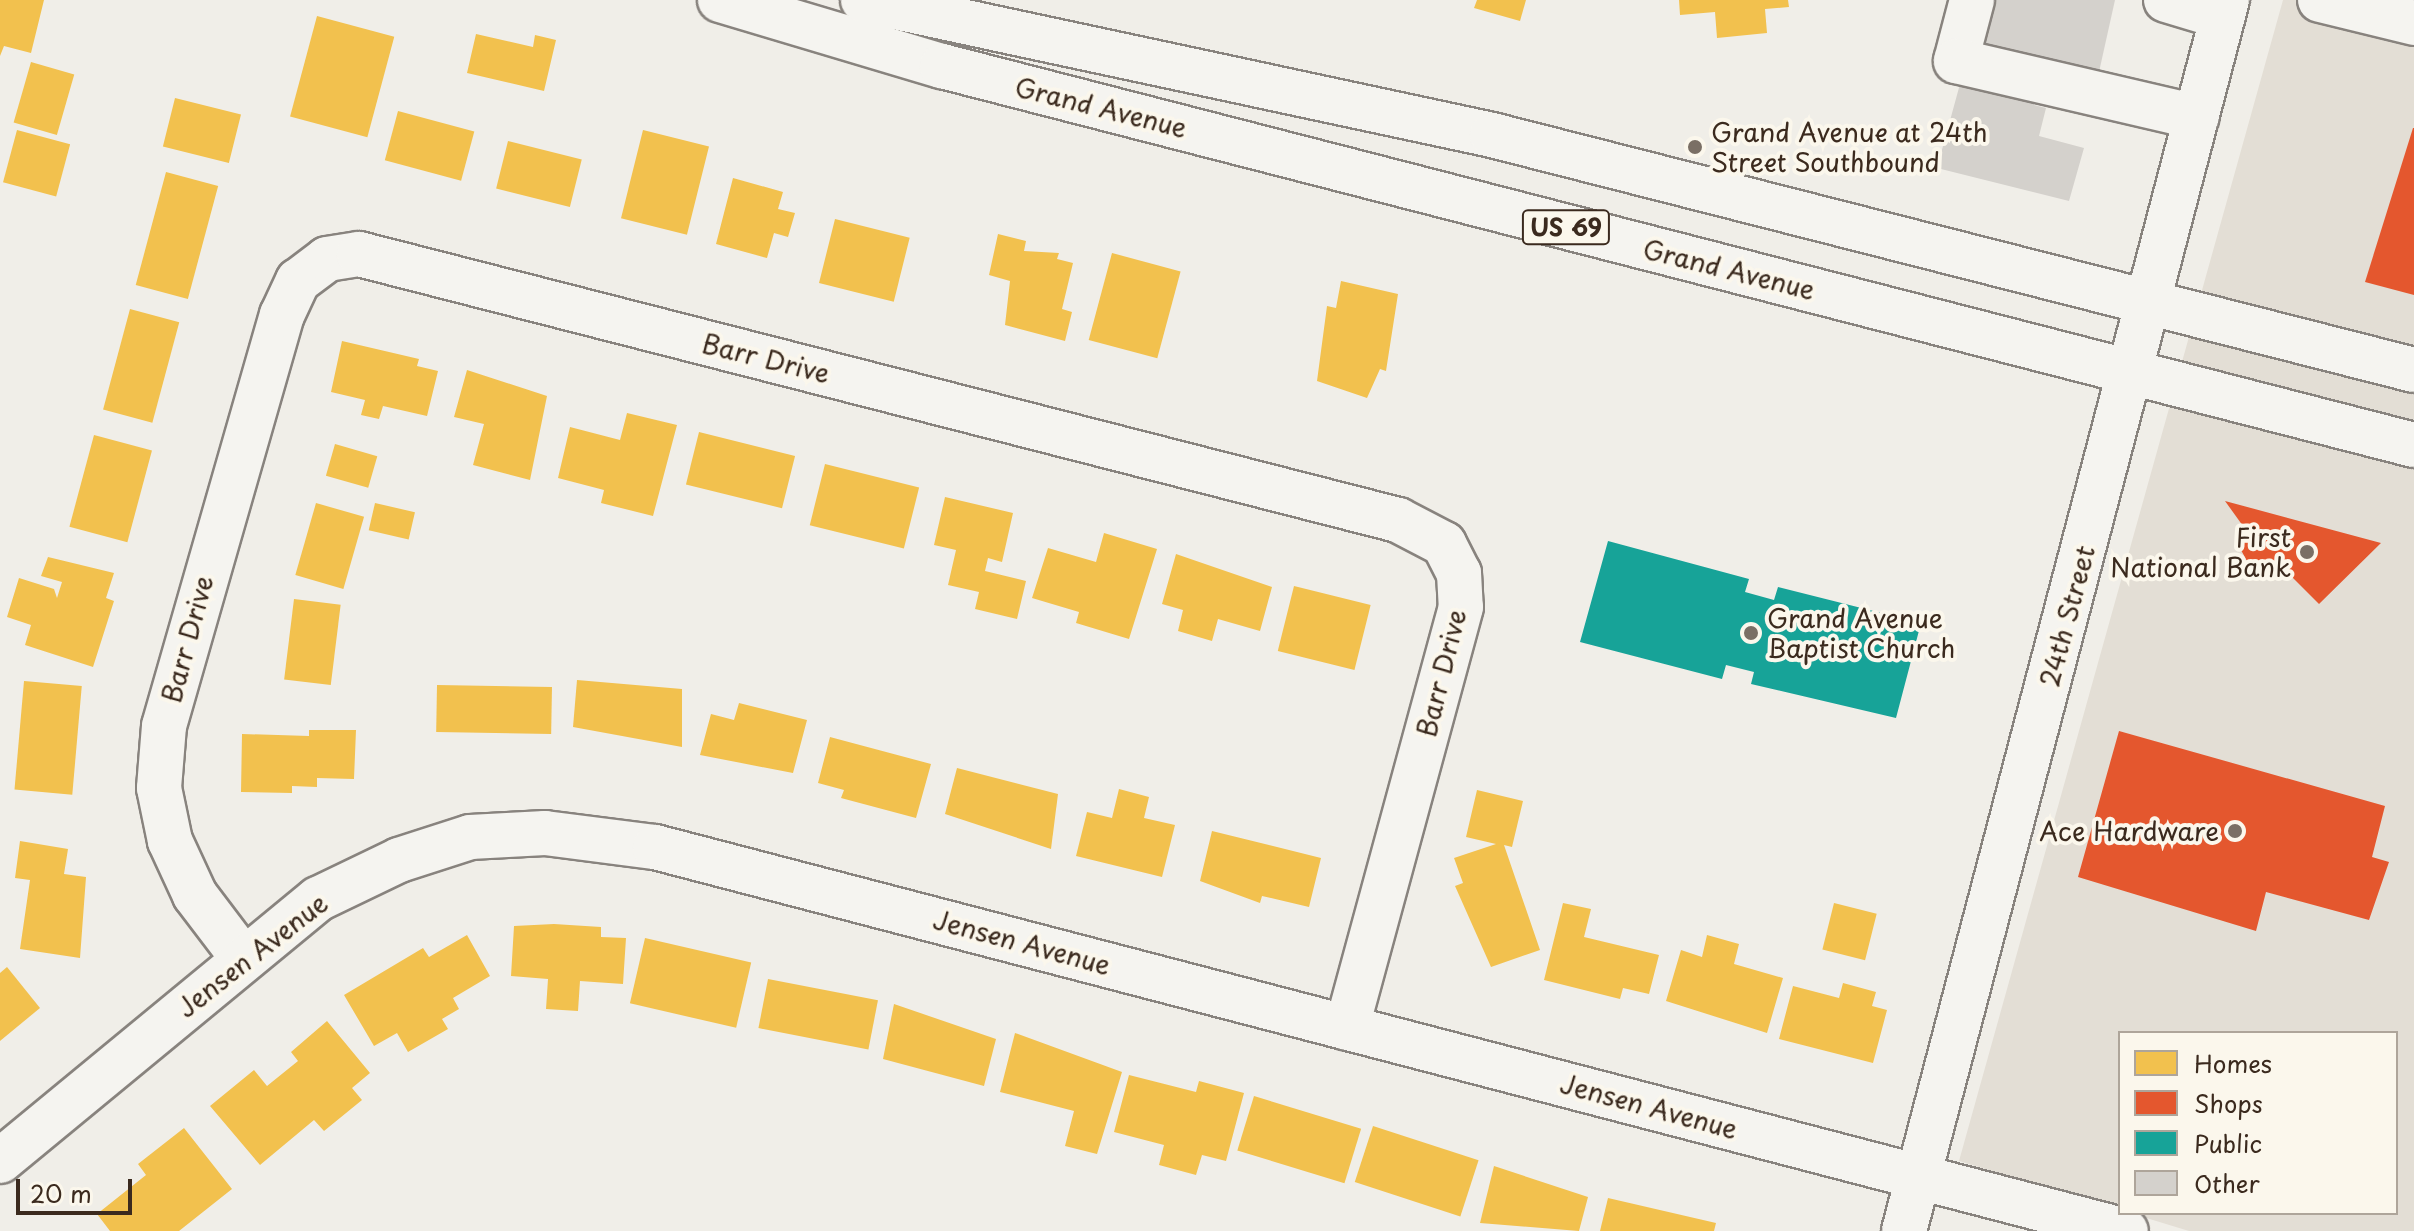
<!DOCTYPE html>
<html>
<head>
<meta charset="utf-8">
<style>
	body { margin:0 }
	#map { position:relative; width:2414px; height:1231px; overflow:hidden; background:#f0eee8; font-family:"Playpen Sans",sans-serif }
	div>[style] { position:absolute }
	.built>* { inset:0; background:#e3ded5 }
	.homes>* { inset:0; background:#f2c14e; transform-origin:0 0 }
	.shops>* { inset:0; background:#e4572e }
	.public>* { inset:0; background:#17a398 }
	.building>* { inset:0; background:#d4d1cc }
	.roads { filter:drop-shadow(2px 0 #88837e) drop-shadow(-2px 0 #88837e) drop-shadow(0 2px #88837e) drop-shadow(0 -2px #88837e) }
	.minor>* { height:44px; margin:-22px; padding:0 22px; transform-origin:22px; border-radius:22px; background:#f5f4f0 }
	.major>* { height:44px; margin:-22px; padding:0 22px; transform-origin:22px; border-radius:22px; background:#f5f4f0 }
	.dots>* { width:22px; height:22px; translate:-50% -50%; box-sizing:border-box; border:4px solid #fbf7ec; border-radius:50% }
	span { translate:-50% -50%; white-space:nowrap; text-align:center; line-height:1.15; -webkit-text-stroke:8px #fbf7ec; paint-order:stroke }
	.shield-label span { padding:2px 6px; background:#fbf7ec; border:2px solid; border-radius:6px; -webkit-text-stroke-width:0 }
	.shield-label { font-size:24px; color:#3b2a1e; font-weight:700 }
	.street-label { font-size:26px; color:#3b2a1e }
	.poi-label { font-size:26px; color:#3b2a1e }
	.left { translate:0 -50%; text-align:left }
	.right { translate:-100% -50%; text-align:right }
	.legend { position:absolute; left:2118px; top:1031px; width:280px; height:184px; box-sizing:border-box; background:#fbf7ec; border:2px solid #aea59a; margin:0; padding:10px 14px; list-style:none; font-size:24px; color:#3b2a1e }
	.legend li { display:flex; align-items:center; gap:16px; height:40px }
	.legend b { width:40px; border:2px solid #aea59a }
	.scale { position:absolute; left:16px; top:1179px; width:116px; height:36px; box-sizing:border-box; border:4px solid #3b2a1e; border-top:0; padding-left:10px; font-size:24px; line-height:28px; white-space:nowrap; color:#3b2a1e; -webkit-text-stroke:6px #fbf7ec; paint-order:stroke }
</style>
</head>
<body>
<div id="map">
	<div class="built">
		<div style="clip-path:polygon(2283px 0,2414px 0,2414px 1231px,2189px 1231px,2130px 1213px,2396px 1213px,2396px 1033px,2120px 1033px,2120px 1210px,1959px 1161px)"></div>
	</div>
	<div class="homes">
		<div style="clip-path:polygon(0 0,44px 0,31px 53px,4px 46px,0 56px)"></div>
		<div style="clip-path:polygon(1477px 0,1526px 0,1520px 21px,1474px 8px)"></div>
		<div style="clip-path:polygon(1679px 0,1788px 0,1789px 7px,1765px 9px,1767px 33px,1717px 38px,1715px 12px,1680px 15px)"></div>
		<div style="left:317px;top:16px;width:80px;height:104px;rotate:15deg"></div>
		<div style="clip-path:polygon(476px 34px,533px 47px,535px 35px,556px 40px,544px 91px,467px 73px)"></div>
		<div style="left:31px;top:62px;width:45px;height:63px;rotate:16deg"></div>
		<div style="left:175px;top:98px;width:68px;height:50px;rotate:14deg"></div>
		<div style="left:398px;top:111px;width:79px;height:51px;rotate:15deg"></div>
		<div style="left:17px;top:130px;width:55px;height:54px;rotate:15deg"></div>
		<div style="left:643px;top:130px;width:68px;height:91px;rotate:14deg"></div>
		<div style="left:508px;top:141px;width:76px;height:49px;rotate:14deg"></div>
		<div style="left:166px;top:172px;width:54px;height:117px;rotate:15deg"></div>
		<div style="clip-path:polygon(733px 178px,783px 192px,778px 209px,795px 213px,788px 237px,774px 233px,767px 258px,716px 244px)"></div>
		<div style="left:835px;top:219px;width:77px;height:66px;rotate:14deg"></div>
		<div style="clip-path:polygon(998px 234px,1026px 241px,1024px 251px,1059px 253px,1057px 259px,1073px 263px,1062px 309px,1072px 312px,1065px 341px,1005px 325px,1010px 281px,989px 275px)"></div>
		<div style="left:1112px;top:253px;width:71px;height:90px;rotate:15deg"></div>
		<div style="clip-path:polygon(1341px 281px,1398px 294px,1386px 371px,1380px 369px,1367px 398px,1317px 381px,1327px 306px,1336px 308px)"></div>
		<div style="left:130px;top:309px;width:51px;height:104px;rotate:15deg"></div>
		<div style="clip-path:polygon(342px 341px,419px 359px,417px 366px,438px 371px,427px 416px,383px 406px,379px 419px,361px 415px,365px 400px,331px 392px)"></div>
		<div style="clip-path:polygon(467px 370px,547px 396px,530px 480px,473px 465px,484px 424px,454px 417px)"></div>
		<div style="clip-path:polygon(627px 413px,677px 425px,653px 516px,601px 503px,604px 490px,558px 478px,570px 427px,620px 440px)"></div>
		<div style="left:699px;top:432px;width:99px;height:54px;rotate:14deg"></div>
		<div style="left:94px;top:435px;width:60px;height:95px;rotate:15deg"></div>
		<div style="left:335px;top:444px;width:44px;height:33px;rotate:16deg"></div>
		<div style="left:825px;top:464px;width:97px;height:63px;rotate:14deg"></div>
		<div style="clip-path:polygon(945px 497px,1013px 513px,1002px 562px,988px 558px,985px 571px,1026px 581px,1017px 619px,975px 609px,979px 592px,948px 585px,956px 550px,934px 545px)"></div>
		<div style="left:316px;top:503px;width:50px;height:75px;rotate:16deg"></div>
		<div style="left:375px;top:503px;width:41px;height:28px;rotate:13deg"></div>
		<div style="clip-path:polygon(1104px 533px,1157px 549px,1129px 639px,1076px 623px,1079px 612px,1032px 598px,1048px 548px,1096px 562px)"></div>
		<div style="clip-path:polygon(1176px 554px,1272px 587px,1260px 631px,1218px 619px,1212px 641px,1178px 631px,1183px 610px,1162px 604px)"></div>
		<div style="clip-path:polygon(48px 557px,114px 573px,106px 598px,114px 601px,93px 667px,25px 645px,31px 625px,7px 617px,19px 578px,54px 589px,57px 598px,62px 582px,41px 576px)"></div>
		<div style="left:1294px;top:586px;width:79px;height:67px;rotate:14deg"></div>
		<div style="left:294px;top:599px;width:47px;height:81px;rotate:7deg"></div>
		<div style="clip-path:polygon(577px 680px,682px 689px,682px 747px,573px 727px)"></div>
		<div style="left:24px;top:681px;width:58px;height:109px;rotate:5deg"></div>
		<div style="left:437px;top:685px;width:115px;height:47px;rotate:1deg"></div>
		<div style="clip-path:polygon(739px 703px,807px 720px,793px 773px,700px 755px,711px 714px,734px 720px)"></div>
		<div style="clip-path:polygon(309px 730px,356px 730px,354px 779px,317px 778px,317px 787px,292px 786px,292px 793px,241px 792px,242px 734px,309px 736px)"></div>
		<div style="clip-path:polygon(830px 737px,931px 764px,916px 818px,841px 798px,844px 790px,818px 783px)"></div>
		<div style="clip-path:polygon(957px 768px,1058px 794px,1051px 849px,945px 814px)"></div>
		<div style="clip-path:polygon(1119px 789px,1149px 797px,1144px 818px,1175px 825px,1162px 877px,1076px 856px,1087px 812px,1112px 818px)"></div>
		<div style="clip-path:polygon(1477px 790px,1523px 801px,1512px 847px,1504px 845px,1540px 950px,1491px 967px,1455px 886px,1463px 883px,1454px 858px,1496px 844px,1466px 837px)"></div>
		<div style="clip-path:polygon(1212px 831px,1321px 858px,1309px 907px,1262px 896px,1260px 903px,1200px 881px)"></div>
		<div style="clip-path:polygon(20px 841px,68px 849px,64px 874px,86px 877px,80px 958px,20px 949px,30px 880px,15px 878px)"></div>
		<div style="clip-path:polygon(1563px 903px,1591px 909px,1584px 937px,1659px 955px,1649px 994px,1623px 988px,1620px 999px,1544px 980px)"></div>
		<div style="left:1834px;top:903px;width:44px;height:48px;rotate:14deg"></div>
		<div style="clip-path:polygon(554px 924px,601px 927px,601px 937px,626px 938px,623px 984px,580px 981px,578px 1011px,546px 1009px,548px 979px,511px 976px,514px 926px)"></div>
		<div style="clip-path:polygon(467px 935px,490px 976px,453px 998px,459px 1009px,442px 1019px,448px 1029px,408px 1052px,397px 1033px,374px 1046px,344px 995px,423px 948px,429px 957px)"></div>
		<div style="clip-path:polygon(1707px 935px,1739px 944px,1734px 964px,1783px 978px,1767px 1033px,1666px 1001px,1681px 950px,1702px 957px)"></div>
		<div style="left:645px;top:938px;width:109px;height:67px;rotate:13deg"></div>
		<div style="clip-path:polygon(7px 967px,40px 1008px,0 1041px,0 973px)"></div>
		<div style="left:768px;top:979px;width:112px;height:50px;rotate:11deg"></div>
		<div style="clip-path:polygon(1843px 983px,1876px 992px,1872px 1006px,1887px 1010px,1873px 1063px,1779px 1039px,1793px 986px,1839px 998px)"></div>
		<div style="clip-path:polygon(894px 1004px,996px 1039px,984px 1086px,883px 1059px)"></div>
		<div style="clip-path:polygon(327px 1021px,370px 1073px,352px 1088px,362px 1100px,324px 1131px,314px 1120px,260px 1165px,210px 1106px,254px 1070px,267px 1086px,298px 1061px,291px 1052px)"></div>
		<div style="clip-path:polygon(1015px 1033px,1122px 1072px,1097px 1154px,1065px 1146px,1074px 1111px,1000px 1092px)"></div>
		<div style="clip-path:polygon(1129px 1075px,1196px 1092px,1199px 1081px,1244px 1093px,1226px 1161px,1202px 1155px,1196px 1175px,1159px 1165px,1164px 1145px,1114px 1132px)"></div>
		<div style="left:1254px;top:1096px;width:112px;height:57px;rotate:17deg"></div>
		<div style="left:1373px;top:1126px;width:111px;height:59px;rotate:18deg"></div>
		<div style="clip-path:polygon(184px 1128px,232px 1189px,179px 1231px,110px 1231px,97px 1214px,146px 1175px,138px 1164px)"></div>
		<div style="clip-path:polygon(1494px 1166px,1588px 1197px,1579px 1231px,1480px 1223px)"></div>
		<div style="clip-path:polygon(1608px 1198px,1716px 1223px,1714px 1231px,1600px 1231px)"></div>
	</div>
	<div class="shops">
		<div style="clip-path:polygon(2413px 128px,2414px 128px,2414px 295px,2365px 282px)"></div>
		<div style="clip-path:polygon(2225px 501px,2381px 543px,2319px 604px,2288px 573px,2247px 561px,2236px 541px,2248px 533px)"></div>
		<div style="clip-path:polygon(2119px 731px,2385px 806px,2372px 857px,2389px 862px,2369px 920px,2266px 892px,2256px 931px,2078px 877px)"></div>
	</div>
	<div class="public">
		<div style="clip-path:polygon(1608px 541px,1749px 579px,1745px 592px,1774px 600px,1778px 587px,1921px 623px,1896px 718px,1751px 684px,1754px 672px,1726px 665px,1722px 679px,1580px 642px)"></div>
	</div>
	<div class="building">
		<div style="clip-path:polygon(1992px 0,2115px 0,2099px 72px,1982px 46px)"></div>
		<div style="clip-path:polygon(1963px 73px,2037px 93px,2034px 105px,2046px 108px,2039px 136px,2084px 148px,2069px 201px,1937px 168px)"></div>
	</div>
	<div class="roads">
		<div class="minor">
			<div style="left:1972px;top:0;width:63px;rotate:104.7deg"></div>
			<div style="left:1956px;top:61px;width:247px;rotate:13.1deg"></div>
			<div style="left:2166px;top:0;width:59px;rotate:16.6deg"></div>
			<div style="left:2320px;top:0;width:97px;rotate:13.7deg"></div>
			<div style="left:242px;top:957px;width:78px;rotate:-127.2deg"></div>
			<div style="left:195px;top:895px;width:60px;rotate:-114.8deg"></div>
			<div style="left:170px;top:841px;width:54px;rotate:-101.7deg"></div>
			<div style="left:159px;top:788px;width:62px;rotate:-85.4deg"></div>
			<div style="left:164px;top:726px;width:428px;rotate:-74deg"></div>
			<div style="left:282px;top:315px;width:38px;rotate:-65deg"></div>
			<div style="left:298px;top:281px;width:36px;rotate:-37deg"></div>
			<div style="left:327px;top:259px;width:32px;rotate:-9deg"></div>
			<div style="left:359px;top:254px;width:1073px;rotate:14.36deg"></div>
			<div style="left:1398px;top:520px;width:52px;rotate:27.6deg"></div>
			<div style="left:1444px;top:544px;width:33px;rotate:63deg"></div>
			<div style="left:1459px;top:573px;width:34px;rotate:87deg"></div>
			<div style="left:1461px;top:607px;width:436px;rotate:105.2deg"></div>
			<div style="left:0;top:1161px;width:412px;rotate:-39.5deg"></div>
			<div style="left:318px;top:899px;width:90px;rotate:-25.7deg"></div>
			<div style="left:399px;top:860px;width:75px;rotate:-17.9deg"></div>
			<div style="left:470px;top:837px;width:75px;rotate:-3.1deg"></div>
			<div style="left:545px;top:833px;width:111px;rotate:7.3deg"></div>
			<div style="left:655px;top:847px;width:1520px;rotate:14.63deg"></div>
		</div>
		<div class="major">
			<div style="left:720px;top:0;width:232px;rotate:16.6deg"></div>
			<div style="left:942px;top:66px;width:1520px;rotate:14.44deg"></div>
			<div style="left:863px;top:0;width:643px;rotate:12.11deg"></div>
			<div style="left:1492px;top:135px;width:951px;rotate:14.3deg"></div>
			<div style="left:1904px;top:1231px;width:1273px;rotate:-75.3deg"></div>
		</div>
	</div>
	<div class="dots">
		<div style="left:1695px;top:147px;background:#7a6f65"></div>
		<div style="left:2307px;top:552px;background:#7a6f65"></div>
		<div style="left:1751px;top:633px;background:#7a6f65"></div>
		<div style="left:2235px;top:831px;background:#7a6f65"></div>
	</div>
	<div class="shield-label">
		<span style="left:1566px;top:227px">US 69</span>
	</div>
	<div class="street-label">
		<span style="left:1101px;top:107px;rotate:14deg">Grand Avenue</span>
		<span style="left:1729px;top:269px;rotate:14deg">Grand Avenue</span>
		<span style="left:766px;top:358px;rotate:14deg">Barr Drive</span>
		<span style="left:2067px;top:616px;rotate:-75deg">24th Street</span>
		<span style="left:187px;top:639px;rotate:-75deg">Barr Drive</span>
		<span style="left:1441px;top:673px;rotate:-76deg">Barr Drive</span>
		<span style="left:1022px;top:942px;rotate:15deg">Jensen Avenue</span>
		<span style="left:252px;top:955px;rotate:-38deg">Jensen Avenue</span>
		<span style="left:1649px;top:1106px;rotate:15deg">Jensen Avenue</span>
	</div>
	<div class="poi-label">
		<span class="left" style="left:1711px;top:147px">Grand Avenue at 24th<br>Street Southbound</span>
		<span class="right" style="left:2291px;top:552px">First<br>National Bank</span>
		<span class="left" style="left:1767px;top:633px">Grand Avenue<br>Baptist Church</span>
		<span class="right" style="left:2219px;top:831px">Ace Hardware</span>
	</div>
	<ul class="legend">
	<li><b style="height:22px;background:#f2c14e"></b>Homes</li>
	<li><b style="height:22px;background:#e4572e"></b>Shops</li>
	<li><b style="height:22px;background:#17a398"></b>Public</li>
	<li><b style="height:22px;background:#d4d1cc"></b>Other</li>
	</ul>
	<div class="scale">20 m</div>
</div>
</body>
</html>
